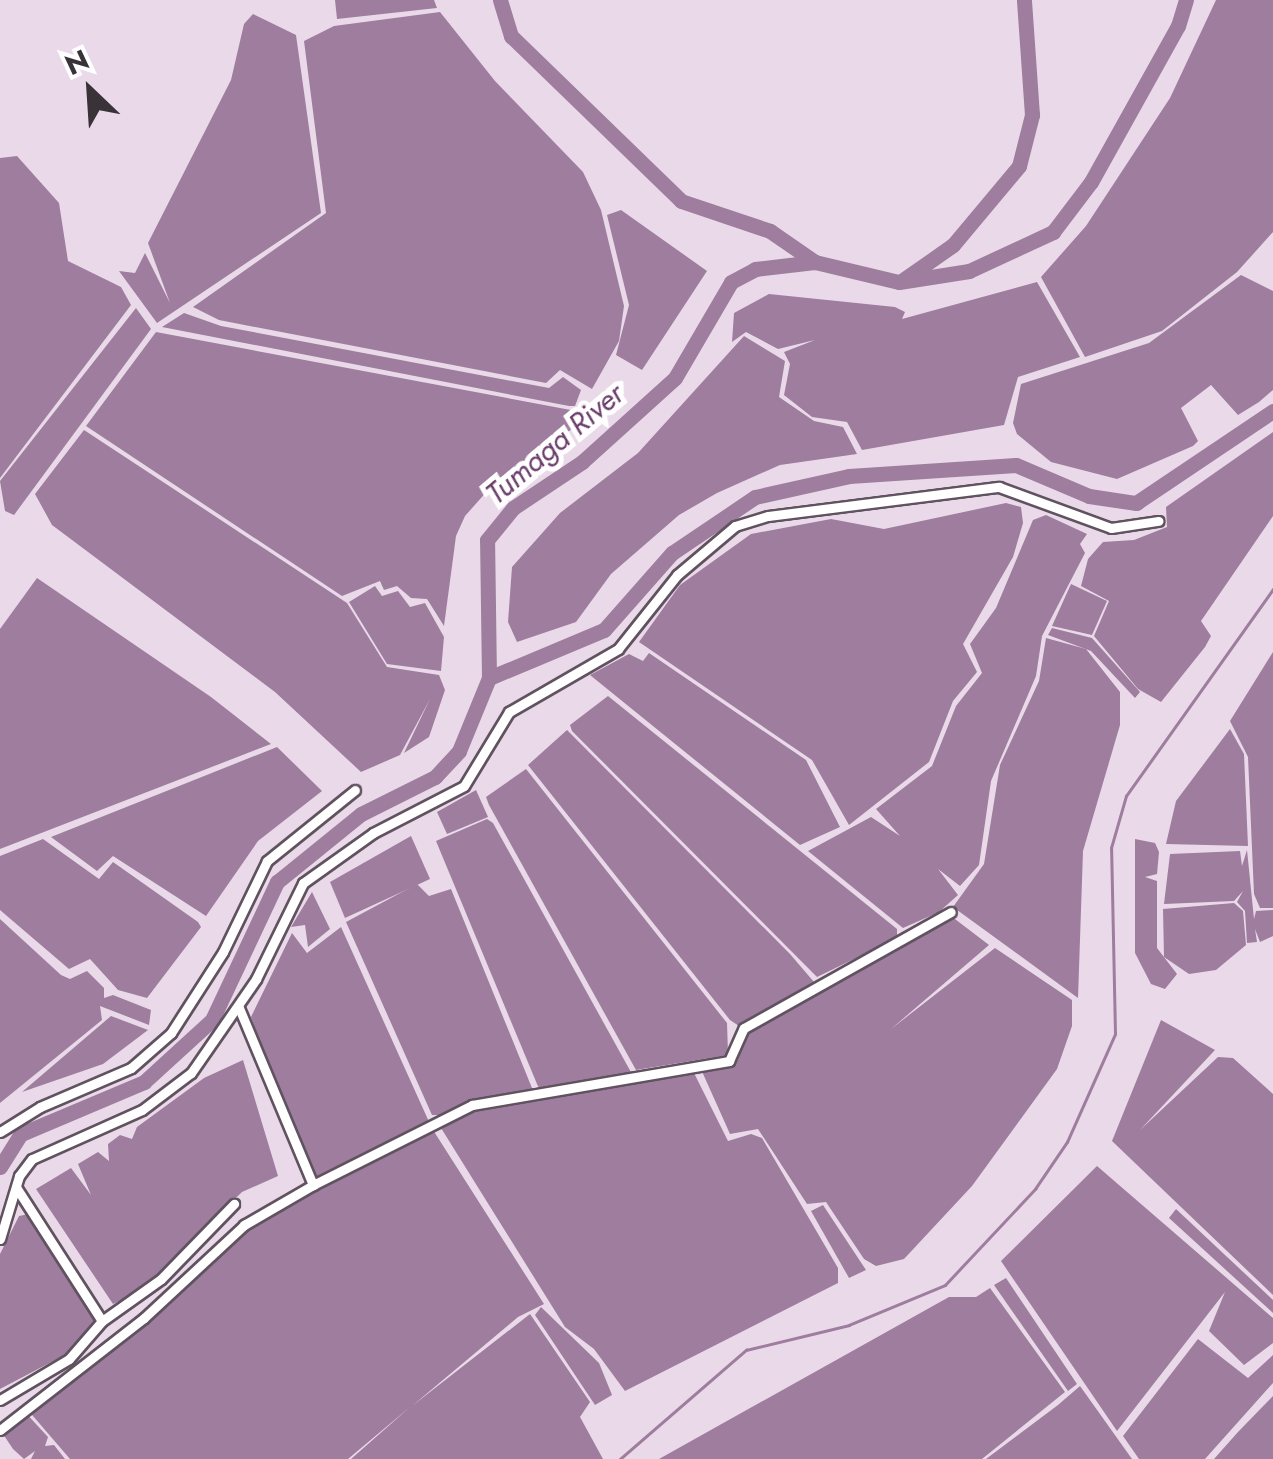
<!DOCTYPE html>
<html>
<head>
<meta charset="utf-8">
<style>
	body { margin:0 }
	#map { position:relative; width:1273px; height:1459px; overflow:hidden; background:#eadae9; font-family:Jost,sans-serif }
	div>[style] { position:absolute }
	.water>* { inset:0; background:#9e7d9e }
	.stream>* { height:2.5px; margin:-1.25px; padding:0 1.25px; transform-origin:1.25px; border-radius:1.25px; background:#9e7d9e }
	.river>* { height:15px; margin:-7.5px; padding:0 7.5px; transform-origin:7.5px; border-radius:7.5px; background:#9e7d9e }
	.roads { filter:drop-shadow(2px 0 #60535f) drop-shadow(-2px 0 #60535f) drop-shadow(0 2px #60535f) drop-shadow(0 -2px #60535f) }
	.street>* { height:9px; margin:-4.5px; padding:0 4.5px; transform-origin:4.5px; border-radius:4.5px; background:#fff }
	span { translate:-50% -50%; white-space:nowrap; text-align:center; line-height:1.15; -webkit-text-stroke:10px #fff; paint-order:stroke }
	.water-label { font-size:30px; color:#6a3d6a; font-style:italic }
	.north { position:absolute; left:40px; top:40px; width:100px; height:100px; -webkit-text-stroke:8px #fff; paint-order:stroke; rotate:335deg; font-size:28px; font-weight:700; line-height:40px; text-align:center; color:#393339 }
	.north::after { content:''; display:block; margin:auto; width:35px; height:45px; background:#393339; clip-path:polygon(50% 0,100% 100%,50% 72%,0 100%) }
</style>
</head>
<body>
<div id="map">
	<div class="water">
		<div style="clip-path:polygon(335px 0,434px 0,437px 8px,337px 19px)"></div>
		<div style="clip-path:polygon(1216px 0,1273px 0,1273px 232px,1237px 272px,1162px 331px,1085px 357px,1041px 277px,1086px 226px,1170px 98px)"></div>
		<div style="clip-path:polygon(440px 12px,495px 81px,583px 172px,601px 210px,624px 306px,619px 341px,592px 389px,560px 370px,546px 383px,219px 320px,193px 307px,326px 213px,304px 41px,334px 26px)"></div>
		<div style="clip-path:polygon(253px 14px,296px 35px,321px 213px,157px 323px,119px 271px,135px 273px,145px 253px,170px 303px,148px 243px,231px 80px,244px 24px)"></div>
		<div style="clip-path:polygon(17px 156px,59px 203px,68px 261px,121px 287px,131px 305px,0 478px,0 158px)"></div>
		<div style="clip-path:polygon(621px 210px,707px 271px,642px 370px,616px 355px,629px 305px,607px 215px)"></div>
		<div style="clip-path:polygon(1241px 275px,1273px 291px,1273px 390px,1259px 402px,1238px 415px,1211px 385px,1181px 408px,1198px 441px,1193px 446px,1117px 479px,1051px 462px,1017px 434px,1013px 423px,1021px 384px,1149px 343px)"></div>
		<div style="clip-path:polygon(1037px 282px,1080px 357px,1018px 377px,1004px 425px,862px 450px,847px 422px,812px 417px,784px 395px,790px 364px,784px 352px,815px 340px,778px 349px,746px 332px,732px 342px,734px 313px,769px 294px,895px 307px,905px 312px,902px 319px)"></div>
		<div style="clip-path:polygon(136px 308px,151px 329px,14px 515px,5px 511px,0 481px)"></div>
		<div style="clip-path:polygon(184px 313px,221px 326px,549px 388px,563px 377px,581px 390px,575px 406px,569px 406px,162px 327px)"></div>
		<div style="clip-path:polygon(156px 332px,576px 411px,573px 423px,581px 423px,497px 480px,465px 516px,456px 536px,444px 626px,427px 599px,411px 598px,397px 586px,384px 590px,380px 581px,342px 596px,86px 426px)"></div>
		<div style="clip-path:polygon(744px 336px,785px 361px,779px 397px,814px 421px,843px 427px,857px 454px,780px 465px,717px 493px,679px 515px,611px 574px,576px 622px,517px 642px,508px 622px,512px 567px,560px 513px,638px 453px)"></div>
		<div style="clip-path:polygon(84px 430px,347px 603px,387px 667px,439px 675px,445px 690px,429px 737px,404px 753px,430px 699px,400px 755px,361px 772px,275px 692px,52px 525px,35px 494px)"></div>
		<div style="clip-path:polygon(1273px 432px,1273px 516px,1201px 621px,1211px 636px,1205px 647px,1161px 702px,1138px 689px,1094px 636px,1109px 601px,1081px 586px,1088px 559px,1103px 542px,1134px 540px,1167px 527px,1166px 507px)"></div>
		<div style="clip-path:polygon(1006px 503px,1021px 507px,1023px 523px,1013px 557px,963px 644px,977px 672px,953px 701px,929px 762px,849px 825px,812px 760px,639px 642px,680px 585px,751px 534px,831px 519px,884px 529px)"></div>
		<div style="clip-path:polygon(1046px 515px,1087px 534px,1080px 544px,1085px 553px,1042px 636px,1036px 676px,991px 781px,979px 865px,960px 886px,938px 869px,958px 895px,939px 912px,903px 928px,808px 851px,871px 817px,900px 836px,876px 809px,932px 766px,956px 706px,982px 673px,970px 644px,996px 608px,1033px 520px)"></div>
		<div style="clip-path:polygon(37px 578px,211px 697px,271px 744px,0 849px,0 629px)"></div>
		<div style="clip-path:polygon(1071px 584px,1107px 601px,1092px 635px,1052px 626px)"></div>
		<div style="clip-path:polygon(375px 586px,382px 596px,398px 591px,410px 607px,425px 603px,444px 637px,441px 671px,387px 664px,349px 602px)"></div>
		<div style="clip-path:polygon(1052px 628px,1092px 638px,1140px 692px,1135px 698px,1091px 651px,1048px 635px)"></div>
		<div style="clip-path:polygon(1046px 638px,1086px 649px,1120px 692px,1120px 725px,1083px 851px,1078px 998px,953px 907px,984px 864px,1000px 765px,1039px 681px)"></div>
		<div style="clip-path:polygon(1273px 652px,1273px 908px,1260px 908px,1254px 894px,1248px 757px,1230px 721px)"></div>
		<div style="clip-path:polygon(649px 653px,806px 760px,840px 827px,800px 845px,590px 675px,629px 654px,643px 661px)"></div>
		<div style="clip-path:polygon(608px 696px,897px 929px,897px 938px,817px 977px,572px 731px,570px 725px)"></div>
		<div style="clip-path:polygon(1230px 729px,1244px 754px,1248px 846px,1166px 844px,1176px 801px)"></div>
		<div style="clip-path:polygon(567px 730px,790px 954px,814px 982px,739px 1026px,730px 1020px,528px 765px)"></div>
		<div style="clip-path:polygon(277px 747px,322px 791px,258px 841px,206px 916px,113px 856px,97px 871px,51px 837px)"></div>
		<div style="clip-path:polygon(526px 769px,727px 1023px,728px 1055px,636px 1070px,489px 805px,486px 797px)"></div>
		<div style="clip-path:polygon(476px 790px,488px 817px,447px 834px,437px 812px)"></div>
		<div style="clip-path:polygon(487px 819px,493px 823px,632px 1074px,540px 1090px,537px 1084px,436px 841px)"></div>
		<div style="clip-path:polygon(411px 836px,430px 879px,345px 918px,330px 882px)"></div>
		<div style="clip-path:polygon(43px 839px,99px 879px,113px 862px,198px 922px,201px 927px,147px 998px,118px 990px,90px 959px,69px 969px,0 910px,0 856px)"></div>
		<div style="clip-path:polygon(1135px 839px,1155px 843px,1159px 852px,1157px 874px,1145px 877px,1157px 881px,1157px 948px,1177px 974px,1165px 989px,1151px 984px,1135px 953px)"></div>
		<div style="clip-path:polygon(1247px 850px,1254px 919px,1256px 911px,1273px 910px,1273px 936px,1260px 942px,1255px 929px,1257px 942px,1247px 943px,1245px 911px,1237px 902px,1243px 891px,1234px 901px,1164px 904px,1170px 854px,1240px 851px,1242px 866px)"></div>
		<div style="clip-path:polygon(417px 884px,429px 896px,451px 889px,534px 1093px,475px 1099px,447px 1115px,432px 1115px,346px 922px)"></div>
		<div style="clip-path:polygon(312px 892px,330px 929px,308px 947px,305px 925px,291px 927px)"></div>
		<div style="clip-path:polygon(1234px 903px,1243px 911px,1246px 945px,1216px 970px,1189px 974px,1164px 957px,1163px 909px)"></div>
		<div style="clip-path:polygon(951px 916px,989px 945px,891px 1029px,995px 948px,1072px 1000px,1072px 1026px,1057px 1069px,972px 1186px,904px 1259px,876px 1266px,864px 1259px,826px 1202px,807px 1204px,758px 1129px,730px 1134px,700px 1067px,736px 1060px,750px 1026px)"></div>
		<div style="clip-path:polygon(0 919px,61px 975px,70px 979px,87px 971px,104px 988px,104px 998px,113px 995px,151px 1010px,149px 1025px,100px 1006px,102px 1020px,0 1103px)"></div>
		<div style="clip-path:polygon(341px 927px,430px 1124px,317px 1177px,301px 1155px,251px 1017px,292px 933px,307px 953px)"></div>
		<div style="clip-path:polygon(111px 1016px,148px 1030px,103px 1064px,22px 1092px)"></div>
		<div style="clip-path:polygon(1161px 1020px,1215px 1050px,1140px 1130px,1218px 1057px,1233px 1058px,1273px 1094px,1273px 1295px,1112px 1141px)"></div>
		<div style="clip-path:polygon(243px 1060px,278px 1176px,242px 1192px,142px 1290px,113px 1304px,36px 1189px,71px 1168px,91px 1195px,78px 1164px,98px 1152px,109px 1161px,108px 1144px,120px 1135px,132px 1139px,137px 1127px,204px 1078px)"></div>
		<div style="clip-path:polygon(693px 1071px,728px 1141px,751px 1134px,762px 1138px,838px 1268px,838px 1283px,625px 1391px,594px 1349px,565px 1327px,441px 1128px,480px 1104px)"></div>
		<div style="clip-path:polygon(433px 1130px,544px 1304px,518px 1317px,412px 1406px,530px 1314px,590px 1402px,580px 1417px,603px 1459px,351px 1459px,410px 1407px,348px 1459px,70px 1459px,27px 1409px,248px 1221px)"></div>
		<div style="clip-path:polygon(1097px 1166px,1273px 1318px,1273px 1343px,1244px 1365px,1209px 1331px,1225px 1292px,1117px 1431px,1001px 1261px)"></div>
		<div style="clip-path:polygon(823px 1205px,866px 1270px,849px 1278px,811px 1211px)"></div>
		<div style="clip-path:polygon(1176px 1209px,1273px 1300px,1273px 1313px,1169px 1218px)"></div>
		<div style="clip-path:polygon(29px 1214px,99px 1318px,78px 1348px,0 1389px,0 1254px,19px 1216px)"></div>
		<div style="clip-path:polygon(1006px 1278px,1077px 1384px,1068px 1391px,994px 1285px)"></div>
		<div style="clip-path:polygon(990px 1288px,1065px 1392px,982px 1459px,659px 1459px,949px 1297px,976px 1297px)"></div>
		<div style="clip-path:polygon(541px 1307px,599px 1363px,612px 1395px,595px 1405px,535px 1315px)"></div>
		<div style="clip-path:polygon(1198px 1339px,1248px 1378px,1273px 1355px,1273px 1383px,1205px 1459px,1139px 1459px,1123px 1436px)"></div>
		<div style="clip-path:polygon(1080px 1386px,1132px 1459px,986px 1459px,1058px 1405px)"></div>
		<div style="clip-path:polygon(1273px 1396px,1273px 1459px,1214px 1459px,1238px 1432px)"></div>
		<div style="clip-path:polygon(23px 1410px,48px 1437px,45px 1446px,54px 1445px,65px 1459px,31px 1459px,35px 1451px,24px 1459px,13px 1449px,1px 1431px)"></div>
	</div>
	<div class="stream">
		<div style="left:620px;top:1459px;width:167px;rotate:-40.9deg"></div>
		<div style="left:746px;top:1350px;width:106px;rotate:-13.6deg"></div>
		<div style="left:849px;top:1325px;width:104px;rotate:-22.6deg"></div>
		<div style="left:945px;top:1285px;width:132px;rotate:-46.8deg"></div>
		<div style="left:1035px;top:1189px;width:57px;rotate:-55.8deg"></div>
		<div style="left:1067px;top:1142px;width:118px;rotate:-66deg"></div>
		<div style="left:1115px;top:1034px;width:186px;rotate:-91.2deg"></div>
		<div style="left:1111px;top:848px;width:54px;rotate:-73.9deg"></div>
		<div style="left:1126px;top:796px;width:254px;rotate:-54.6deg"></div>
	</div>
	<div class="river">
		<div style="left:500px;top:0;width:38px;rotate:73deg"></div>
		<div style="left:511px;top:36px;width:237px;rotate:44.1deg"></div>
		<div style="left:681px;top:201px;width:94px;rotate:18.6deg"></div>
		<div style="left:770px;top:231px;width:55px;rotate:34.6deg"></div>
		<div style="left:903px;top:280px;width:61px;rotate:-35deg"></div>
		<div style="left:953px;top:245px;width:103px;rotate:-50.1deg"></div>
		<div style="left:1019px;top:166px;width:53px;rotate:-75.7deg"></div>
		<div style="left:1032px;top:115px;width:115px;rotate:-94deg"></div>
		<div style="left:489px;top:678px;width:125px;rotate:-22.7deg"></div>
		<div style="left:604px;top:630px;width:103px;rotate:-48.6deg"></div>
		<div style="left:672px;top:553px;width:100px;rotate:-34deg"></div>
		<div style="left:755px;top:497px;width:96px;rotate:-12.6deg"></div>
		<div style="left:849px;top:476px;width:167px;rotate:-3.8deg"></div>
		<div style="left:1016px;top:465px;width:79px;rotate:23deg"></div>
		<div style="left:1089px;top:496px;width:48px;rotate:8.5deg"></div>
		<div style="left:1136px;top:503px;width:165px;rotate:-33.9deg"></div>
		<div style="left:0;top:1167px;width:39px;rotate:-58deg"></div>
		<div style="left:21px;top:1134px;width:134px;rotate:-22.9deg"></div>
		<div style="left:144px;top:1082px;width:92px;rotate:-42.4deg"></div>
		<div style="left:212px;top:1020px;width:153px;rotate:-64.8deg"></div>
		<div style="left:277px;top:882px;width:108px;rotate:-39deg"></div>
		<div style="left:361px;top:814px;width:83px;rotate:-26.6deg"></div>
		<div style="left:435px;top:777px;width:35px;rotate:-47deg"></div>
		<div style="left:459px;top:751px;width:79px;rotate:-67.7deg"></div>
		<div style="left:489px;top:678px;width:138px;rotate:-90.8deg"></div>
		<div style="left:487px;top:540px;width:41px;rotate:-50.9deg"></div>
		<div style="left:513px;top:508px;width:83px;rotate:-33.7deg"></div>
		<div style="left:582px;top:462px;width:125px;rotate:-42.1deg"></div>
		<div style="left:675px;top:378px;width:111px;rotate:-59.7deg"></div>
		<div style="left:731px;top:282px;width:27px;rotate:-28deg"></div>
		<div style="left:755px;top:269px;width:60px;rotate:-6.7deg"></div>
		<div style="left:815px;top:262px;width:86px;rotate:13.4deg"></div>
		<div style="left:899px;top:282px;width:71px;rotate:-8.9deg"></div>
		<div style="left:969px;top:271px;width:93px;rotate:-24.9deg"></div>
		<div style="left:1053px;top:232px;width:63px;rotate:-52.8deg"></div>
		<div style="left:1091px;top:182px;width:179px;rotate:-60.9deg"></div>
		<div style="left:1178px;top:26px;width:27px;rotate:-73deg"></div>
	</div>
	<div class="roads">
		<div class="street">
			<div style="left:239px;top:1008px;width:192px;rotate:67.3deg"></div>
			<div style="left:0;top:1132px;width:47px;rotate:-32deg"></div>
			<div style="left:40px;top:1107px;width:99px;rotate:-23.2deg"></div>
			<div style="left:131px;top:1068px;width:53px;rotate:-41.2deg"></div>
			<div style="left:171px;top:1033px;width:96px;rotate:-57.3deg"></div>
			<div style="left:223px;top:952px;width:101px;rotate:-64.2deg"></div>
			<div style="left:267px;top:861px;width:113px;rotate:-38.9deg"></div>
			<div style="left:0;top:1239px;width:66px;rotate:-73.2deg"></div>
			<div style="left:19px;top:1176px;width:21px;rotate:-53deg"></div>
			<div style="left:32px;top:1159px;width:120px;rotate:-24deg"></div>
			<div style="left:142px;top:1110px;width:61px;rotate:-37.1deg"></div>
			<div style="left:191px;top:1073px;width:114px;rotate:-55.3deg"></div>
			<div style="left:256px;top:979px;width:107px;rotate:-63.9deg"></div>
			<div style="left:303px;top:883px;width:86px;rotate:-35.5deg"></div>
			<div style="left:373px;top:833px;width:102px;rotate:-27.3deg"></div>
			<div style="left:464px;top:786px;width:87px;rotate:-58.7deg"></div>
			<div style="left:509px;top:712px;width:126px;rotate:-30deg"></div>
			<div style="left:618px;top:649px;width:95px;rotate:-51.4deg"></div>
			<div style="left:677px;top:575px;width:76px;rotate:-40.2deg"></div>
			<div style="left:735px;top:526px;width:34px;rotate:-17deg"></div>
			<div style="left:768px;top:516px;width:233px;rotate:-7.2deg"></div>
			<div style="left:999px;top:487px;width:119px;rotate:20.1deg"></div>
			<div style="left:1111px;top:528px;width:48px;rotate:-8.5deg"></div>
			<div style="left:102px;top:1321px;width:72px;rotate:-35.4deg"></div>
			<div style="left:161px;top:1279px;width:105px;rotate:-45.8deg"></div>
			<div style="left:0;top:1400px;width:80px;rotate:-30.7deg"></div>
			<div style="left:69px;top:1359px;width:50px;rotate:-49deg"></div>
			<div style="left:102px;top:1321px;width:159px;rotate:-122.7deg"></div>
			<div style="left:0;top:1430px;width:182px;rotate:-37.9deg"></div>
			<div style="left:144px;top:1318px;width:137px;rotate:-42.9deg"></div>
			<div style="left:244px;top:1225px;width:80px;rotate:-30.1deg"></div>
			<div style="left:313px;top:1185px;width:178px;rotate:-26.7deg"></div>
			<div style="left:472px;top:1105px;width:261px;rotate:-9.7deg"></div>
			<div style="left:729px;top:1061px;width:36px;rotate:-66deg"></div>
			<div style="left:744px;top:1028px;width:237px;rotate:-29.3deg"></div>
		</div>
	</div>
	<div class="water-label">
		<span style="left:555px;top:444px;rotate:-40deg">Tumaga River</span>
	</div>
	<div class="north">N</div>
</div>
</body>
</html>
